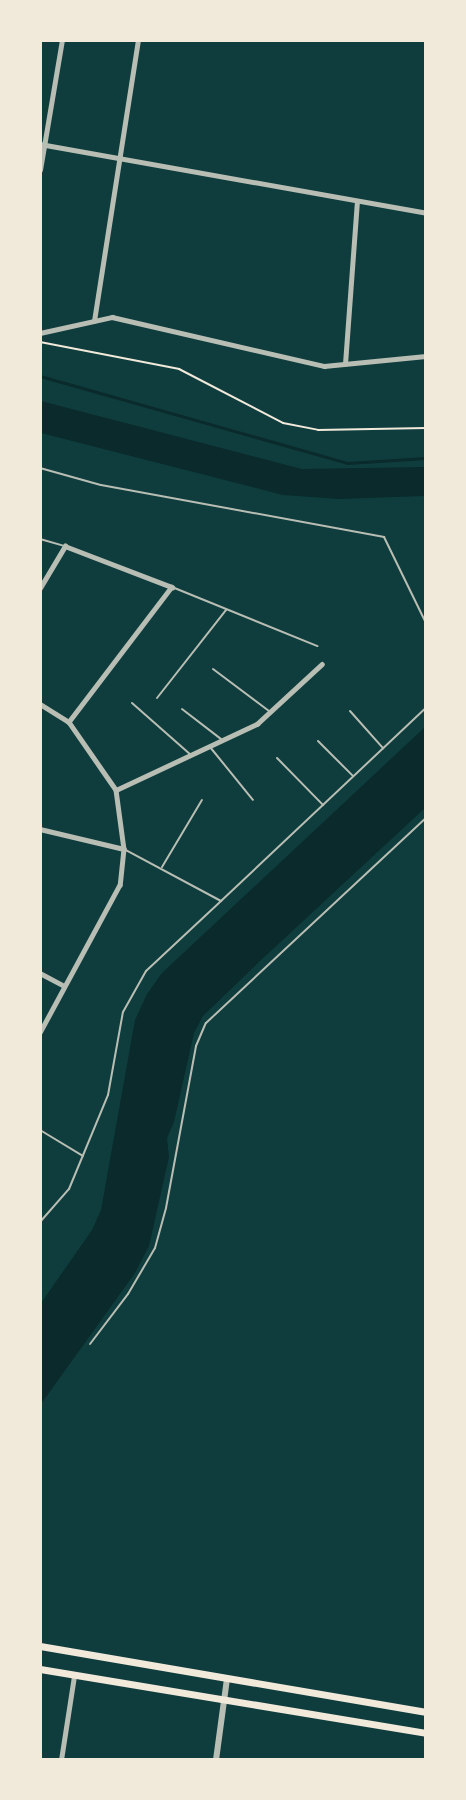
<!DOCTYPE html>
<html>
<head>
<meta charset="utf-8">
<style>
	body { margin:0 }
	#map { position:relative; width:466px; height:1800px; overflow:hidden; background:#0f3d3e; font-family:Rubik,sans-serif }
	div>[style] { position:absolute }
	.water>* { inset:0; background:#0a2a2b }
	.stream>* { height:3px; margin:-1.5px; padding:0 1.5px; transform-origin:1.5px; border-radius:1.5px; background:#0a2a2b }
	.path>* { height:2px; margin:-1px; padding:0 1px; transform-origin:1px; border-radius:1px; background:#f1e9da }
	.service>* { height:2px; margin:-1px; padding:0 1px; transform-origin:1px; border-radius:1px; background:#b8beb3 }
	.minor>* { height:4.5px; margin:-2.25px; padding:0 2.25px; transform-origin:2.25px; border-radius:2.25px; background:#b8beb3 }
	.tertiary>* { height:6px; margin:-3px; padding:0 3px; transform-origin:3px; border-radius:3px; background:#b8beb3 }
	.secondary>* { height:7px; margin:-3.5px; padding:0 3.5px; transform-origin:3.5px; border-radius:3.5px; background:#f1e9da }
	span { translate:-50% -50%; white-space:nowrap; text-align:center; line-height:1.15; -webkit-text-stroke:6px #f1e9da; paint-order:stroke }
	.frame { position:absolute; inset:0; border:42px solid #f1e9da; pointer-events:none }
</style>
</head>
<body>
<div id="map">
	<div class="water">
		<div style="clip-path:polygon(41px 401px,302px 469px,425px 467px,425px 496px,339px 499px,283px 495px,41px 433px)"></div>
		<div style="clip-path:polygon(425px 727px,425px 808px,259px 962px,203px 1016px,194px 1033px,174px 1122px,167px 1138px,169px 1157px,149px 1246px,135px 1273px,41px 1404px,41px 1303px,92px 1230px,101px 1210px,135px 1020px,147px 994px,162px 973px)"></div>
	</div>
	<div class="stream">
		<div style="left:40px;top:376px;width:319px;rotate:15.8deg"></div>
		<div style="left:347px;top:463px;width:79px;rotate:-3.6deg"></div>
	</div>
	<div class="path">
		<div style="left:40px;top:342px;width:142px;rotate:11deg"></div>
		<div style="left:179px;top:369px;width:117px;rotate:27.4deg"></div>
		<div style="left:283px;top:423px;width:36px;rotate:11deg"></div>
		<div style="left:318px;top:430px;width:108px;rotate:-1.1deg"></div>
	</div>
	<div class="service">
		<div style="left:40px;top:468px;width:63px;rotate:15.6deg"></div>
		<div style="left:101px;top:485px;width:288px;rotate:10.4deg"></div>
		<div style="left:384px;top:537px;width:96px;rotate:64deg"></div>
		<div style="left:40px;top:539px;width:25px;rotate:16deg"></div>
		<div style="left:172px;top:587px;width:157px;rotate:22.1deg"></div>
		<div style="left:213px;top:669px;width:70px;rotate:36.9deg"></div>
		<div style="left:157px;top:698px;width:112px;rotate:-51.9deg"></div>
		<div style="left:132px;top:703px;width:79px;rotate:41.4deg"></div>
		<div style="left:182px;top:709px;width:49px;rotate:37.6deg"></div>
		<div style="left:350px;top:711px;width:50px;rotate:48.3deg"></div>
		<div style="left:318px;top:741px;width:49px;rotate:45deg"></div>
		<div style="left:210px;top:747px;width:68px;rotate:50.9deg"></div>
		<div style="left:277px;top:758px;width:66px;rotate:45.6deg"></div>
		<div style="left:162px;top:867px;width:78px;rotate:-59.2deg"></div>
		<div style="left:221px;top:901px;width:282px;rotate:-43.3deg"></div>
		<div style="left:40px;top:1130px;width:50px;rotate:31.2deg"></div>
		<div style="left:40px;top:1222px;width:44px;rotate:-48.7deg"></div>
		<div style="left:69px;top:1189px;width:102px;rotate:-67.5deg"></div>
		<div style="left:108px;top:1095px;width:84px;rotate:-79.8deg"></div>
		<div style="left:123px;top:1012px;width:47px;rotate:-60.7deg"></div>
		<div style="left:146px;top:971px;width:103px;rotate:-43deg"></div>
		<div style="left:221px;top:901px;width:110px;rotate:-151.8deg"></div>
		<div style="left:90px;top:1344px;width:63px;rotate:-52.8deg"></div>
		<div style="left:128px;top:1294px;width:53px;rotate:-59.6deg"></div>
		<div style="left:155px;top:1248px;width:41px;rotate:-74.6deg"></div>
		<div style="left:166px;top:1208px;width:165px;rotate:-79.5deg"></div>
		<div style="left:196px;top:1046px;width:25px;rotate:-67deg"></div>
		<div style="left:206px;top:1023px;width:301px;rotate:-43deg"></div>
	</div>
	<div class="minor">
		<div style="left:40px;top:144px;width:392px;rotate:10.1deg"></div>
		<div style="left:40px;top:170px;width:132px;rotate:-80.4deg"></div>
		<div style="left:94px;top:321px;width:284px;rotate:-81.1deg"></div>
		<div style="left:40px;top:333px;width:74px;rotate:-12.5deg"></div>
		<div style="left:112px;top:317px;width:218px;rotate:13deg"></div>
		<div style="left:324px;top:366px;width:102px;rotate:-5.6deg"></div>
		<div style="left:345px;top:364px;width:163px;rotate:-85.8deg"></div>
		<div style="left:40px;top:588px;width:49px;rotate:-59.2deg"></div>
		<div style="left:65px;top:546px;width:115px;rotate:21deg"></div>
		<div style="left:172px;top:587px;width:170px;rotate:127.3deg"></div>
		<div style="left:40px;top:704px;width:34px;rotate:32deg"></div>
		<div style="left:69px;top:722px;width:83px;rotate:55.3deg"></div>
		<div style="left:116px;top:790px;width:60px;rotate:82.3deg"></div>
		<div style="left:124px;top:849px;width:36px;rotate:96deg"></div>
		<div style="left:120px;top:885px;width:168px;rotate:118.4deg"></div>
		<div style="left:116px;top:790px;width:156px;rotate:-25.1deg"></div>
		<div style="left:257px;top:724px;width:88px;rotate:-42.7deg"></div>
		<div style="left:40px;top:829px;width:86px;rotate:13.4deg"></div>
		<div style="left:40px;top:973px;width:27px;rotate:28deg"></div>
		<div style="left:61px;top:1760px;width:85px;rotate:-81.2deg"></div>
	</div>
	<div class="tertiary">
		<div style="left:216px;top:1760px;width:82px;rotate:-82.3deg"></div>
	</div>
	<div class="secondary">
		<div style="left:40px;top:1646px;width:392px;rotate:9.7deg"></div>
		<div style="left:40px;top:1669px;width:391px;rotate:9.4deg"></div>
	</div>
	<div class="frame"></div>
</div>
</body>
</html>
